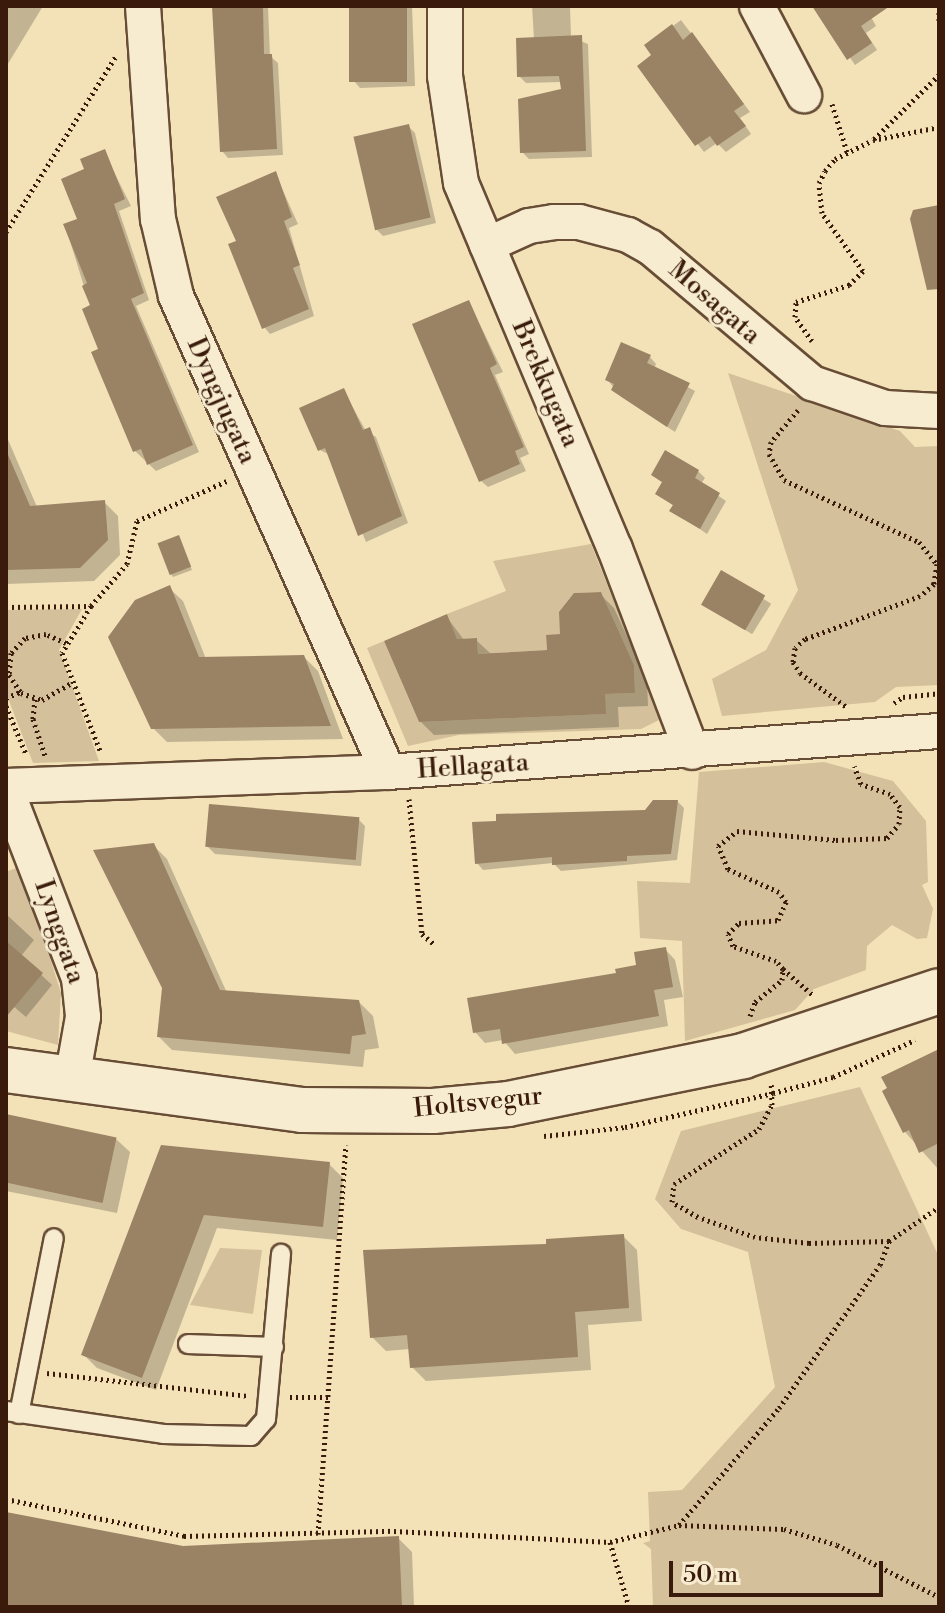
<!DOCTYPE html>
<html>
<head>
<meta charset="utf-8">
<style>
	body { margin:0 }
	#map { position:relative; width:945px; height:1613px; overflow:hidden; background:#f3e2b7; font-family:"Libre Bodoni",serif }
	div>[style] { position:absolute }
	.green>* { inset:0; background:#d4c09a }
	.shadow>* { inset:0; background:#0003; transform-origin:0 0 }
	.building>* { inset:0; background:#9a8264; transform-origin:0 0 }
	.path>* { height:5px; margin-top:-2.5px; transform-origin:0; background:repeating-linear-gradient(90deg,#3a1b0b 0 2px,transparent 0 6px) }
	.roads { filter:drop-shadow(2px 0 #684d36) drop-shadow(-2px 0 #684d36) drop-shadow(0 2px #684d36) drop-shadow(0 -2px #684d36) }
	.lane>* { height:18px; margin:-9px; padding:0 9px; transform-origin:9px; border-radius:9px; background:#f7ecd0 }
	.street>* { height:34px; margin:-17px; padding:0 17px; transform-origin:17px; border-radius:17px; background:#f7ecd0 }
	.secondary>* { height:44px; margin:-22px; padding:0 22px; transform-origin:22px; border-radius:22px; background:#f7ecd0 }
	span { translate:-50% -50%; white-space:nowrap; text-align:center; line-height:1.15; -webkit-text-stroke:6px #f7ecd0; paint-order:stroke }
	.street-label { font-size:26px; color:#3a1b0b }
	.frame { position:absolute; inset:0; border:8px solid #3a1b0b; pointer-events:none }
	.scale { position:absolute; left:669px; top:1561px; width:214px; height:36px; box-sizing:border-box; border:4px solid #3a1b0b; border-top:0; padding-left:10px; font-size:24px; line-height:28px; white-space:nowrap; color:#3a1b0b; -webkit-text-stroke:6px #f7ecd0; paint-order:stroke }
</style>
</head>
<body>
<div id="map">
	<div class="green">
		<div style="clip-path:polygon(728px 373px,900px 431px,915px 447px,939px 446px,939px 685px,896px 687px,875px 702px,722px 716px,712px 679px,766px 650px,798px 590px)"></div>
		<div style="clip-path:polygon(591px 544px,661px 719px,641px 729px,459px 735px,408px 746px,367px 648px,384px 641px,419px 722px,605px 714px,605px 694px,635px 693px,634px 665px,601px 592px,574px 593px,560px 634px,546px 636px,547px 650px,478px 654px,477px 638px,457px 639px,447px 614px,506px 591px,493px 561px)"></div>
		<div style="clip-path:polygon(82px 609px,59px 650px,99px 761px,33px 763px,6px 693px,6px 610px)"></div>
		<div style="clip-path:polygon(824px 762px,893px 781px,926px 821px,928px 882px,922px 885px,933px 909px,927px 938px,917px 939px,892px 925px,867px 946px,866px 970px,814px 989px,795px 1010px,685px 1041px,682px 941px,640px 938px,637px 881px,690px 883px,699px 772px)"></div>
		<div style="clip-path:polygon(21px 866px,61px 993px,58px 1045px,6px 1031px,6px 872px)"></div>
		<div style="clip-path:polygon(860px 1087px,939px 1257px,939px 1607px,653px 1607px,651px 1549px,643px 1543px,650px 1541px,648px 1492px,682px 1490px,775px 1387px,748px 1252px,681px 1229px,655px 1199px,681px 1131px)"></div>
		<div style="clip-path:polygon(220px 1248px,262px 1250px,253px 1314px,190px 1305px)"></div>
	</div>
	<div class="shadow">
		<div style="clip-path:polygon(6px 6px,43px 6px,6px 67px)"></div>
		<div style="clip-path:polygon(213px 6px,268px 6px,270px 56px,278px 63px,283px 155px,228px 158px,222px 151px)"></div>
		<div style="clip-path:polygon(351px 6px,412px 6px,415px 86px,360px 88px,354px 81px)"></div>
		<div style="clip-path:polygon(532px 6px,570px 6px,571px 37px,588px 44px,592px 157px,529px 159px,522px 152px,563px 91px,562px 82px,526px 83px,519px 76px,534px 39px)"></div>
		<div style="clip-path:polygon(815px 6px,865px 6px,876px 26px,866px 33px,877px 50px,855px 65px)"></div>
		<div style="clip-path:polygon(681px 20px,750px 112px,740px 118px,751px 134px,726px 152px,717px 143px,704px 152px,639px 67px,654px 55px,646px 46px)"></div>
		<div style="clip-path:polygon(408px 126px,415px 133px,436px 223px,383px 236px,376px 229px)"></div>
		<div style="clip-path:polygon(104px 152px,131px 206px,119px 211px,149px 300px,136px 306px,199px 452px,156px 471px,135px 451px,65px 225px,79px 220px,87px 171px)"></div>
		<div style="clip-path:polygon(275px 173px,298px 224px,289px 228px,314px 316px,270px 334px,264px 327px,238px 242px)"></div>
		<div style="clip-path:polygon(469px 302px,503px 372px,495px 375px,529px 454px,520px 458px,526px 471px,488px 487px,481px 481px)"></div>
		<div style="clip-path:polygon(650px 357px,656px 364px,654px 369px,695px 391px,675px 432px,620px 396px,607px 379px)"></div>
		<div style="clip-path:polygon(343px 390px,366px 431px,376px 437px,408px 523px,366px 542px,330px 455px,320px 450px)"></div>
		<div style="clip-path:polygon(6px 435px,37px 507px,104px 502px,118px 516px,120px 555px,94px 581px,6px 584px)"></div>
		<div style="clip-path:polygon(698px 471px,705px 478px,701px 484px,726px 501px,707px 534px,672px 510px,674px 506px,657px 494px,663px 483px,653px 475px)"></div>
		<div style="clip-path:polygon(178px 537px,192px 570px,173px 577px,171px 574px)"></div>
		<div style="left:722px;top:573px;width:58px;height:36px;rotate:32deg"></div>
		<div style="clip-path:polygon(169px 588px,183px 601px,206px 659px,304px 657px,318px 671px,343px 739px,167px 742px,153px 728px)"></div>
		<div style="clip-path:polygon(600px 594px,614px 608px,647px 680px,648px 706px,618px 707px,619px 727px,434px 735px,420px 721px,446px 616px,464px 640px,476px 640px,490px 653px,549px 652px)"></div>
		<div style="clip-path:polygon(678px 802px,684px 808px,677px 860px,561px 871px,553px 863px,483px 870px,477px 863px)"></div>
		<div style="clip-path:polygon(358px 819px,365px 826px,361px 866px,215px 854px,208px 847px)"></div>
		<div style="clip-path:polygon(153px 845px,167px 859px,227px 993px,359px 1002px,373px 1016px,379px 1048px,365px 1050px,363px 1067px,172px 1050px,159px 1037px,164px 988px)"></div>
		<div style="clip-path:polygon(6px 914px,34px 940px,21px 956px,52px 985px,26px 1017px,6px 1000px)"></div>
		<div style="clip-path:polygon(665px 949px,675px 960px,683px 997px,664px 1000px,668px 1026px,515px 1054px,503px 1040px,485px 1043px,475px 1032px,639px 967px)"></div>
		<div style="clip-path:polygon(939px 1051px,939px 1170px,905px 1132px)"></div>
		<div style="clip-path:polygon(6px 1116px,116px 1139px,130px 1152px,117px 1213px,6px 1191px)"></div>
		<div style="clip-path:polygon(162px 1148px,329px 1164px,343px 1178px,337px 1240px,217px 1228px,156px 1390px,97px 1368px,84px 1355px)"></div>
		<div style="clip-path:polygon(623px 1236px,637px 1250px,642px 1321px,588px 1325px,591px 1370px,426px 1381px,412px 1367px,410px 1349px,386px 1351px,372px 1337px,548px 1246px)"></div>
		<div style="clip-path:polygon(6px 1514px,183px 1548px,398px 1538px,412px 1552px,414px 1607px,6px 1607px)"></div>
	</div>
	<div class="building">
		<div style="clip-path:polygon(212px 6px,263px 6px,264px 54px,272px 54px,277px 149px,220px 152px)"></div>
		<div style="left:349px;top:6px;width:58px;height:76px"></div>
		<div style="clip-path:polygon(812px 6px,890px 6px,861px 26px,872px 43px,847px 60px)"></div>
		<div style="clip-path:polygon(672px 24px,683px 40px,692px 32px,744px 104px,734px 111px,746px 126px,717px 146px,710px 136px,695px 146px,637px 66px,651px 55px,644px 45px)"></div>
		<div style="clip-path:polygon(582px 35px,586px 151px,520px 153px,518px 99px,561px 89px,559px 76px,517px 77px,516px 38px)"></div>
		<div style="left:409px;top:124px;width:96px;height:57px;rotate:77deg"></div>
		<div style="clip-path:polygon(105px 149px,125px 199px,114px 204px,144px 293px,131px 299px,193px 445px,147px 465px,141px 449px,133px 452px,91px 352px,98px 349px,82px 309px,90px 305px,82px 286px,87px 283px,63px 224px,77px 219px,61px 179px,84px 169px,80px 159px)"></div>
		<div style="clip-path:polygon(276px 171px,292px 217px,284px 221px,300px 265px,293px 268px,309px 309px,262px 329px,228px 244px,236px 241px,216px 197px)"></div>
		<div style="clip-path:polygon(939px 205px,939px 289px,927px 290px,910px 219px,913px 210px)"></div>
		<div style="clip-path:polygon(469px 300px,497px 364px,490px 368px,524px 447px,515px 451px,520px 464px,479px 482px,412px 324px)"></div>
		<div style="clip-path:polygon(621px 342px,651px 355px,647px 363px,690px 383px,667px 427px,611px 390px,614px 384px,605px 380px)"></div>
		<div style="clip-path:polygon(344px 388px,363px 430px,370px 427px,402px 516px,358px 536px,325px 448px,318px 451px,299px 408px)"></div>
		<div style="clip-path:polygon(6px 450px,30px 506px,105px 500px,108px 540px,80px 568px,6px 570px)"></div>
		<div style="clip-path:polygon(665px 450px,699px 470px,695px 478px,720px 493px,700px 529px,669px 511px,673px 505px,655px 494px,662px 482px,651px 475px)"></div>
		<div style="left:179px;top:535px;width:34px;height:23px;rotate:69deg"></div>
		<div style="left:721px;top:570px;width:51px;height:40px;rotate:30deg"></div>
		<div style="clip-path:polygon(170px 585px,199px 657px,304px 655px,331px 726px,151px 729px,108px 637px,135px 600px)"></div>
		<div style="clip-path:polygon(601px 592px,634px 665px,635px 693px,605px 694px,606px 714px,419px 722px,384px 641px,447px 614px,457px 639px,477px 638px,478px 654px,547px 650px,546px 635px,560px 634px,559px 612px,574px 593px)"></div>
		<div style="clip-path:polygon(653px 800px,678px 800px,671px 854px,627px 856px,627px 861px,552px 865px,552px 857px,475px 864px,472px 822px,496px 821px,496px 814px,645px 810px)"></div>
		<div style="left:209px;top:804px;width:151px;height:43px;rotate:5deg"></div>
		<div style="clip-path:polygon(154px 843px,220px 990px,359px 1000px,366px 1034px,352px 1036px,350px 1054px,157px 1037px,162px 988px,93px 850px)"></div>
		<div style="clip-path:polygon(6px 941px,43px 973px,6px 1017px)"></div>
		<div style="clip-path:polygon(666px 947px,673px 987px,654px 990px,659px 1016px,502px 1044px,500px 1029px,473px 1033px,467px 998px,616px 973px,615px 969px,636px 965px,634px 952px)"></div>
		<div style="clip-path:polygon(939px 1049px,939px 1143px,919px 1153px,909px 1130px,903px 1133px,882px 1091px,887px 1088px,881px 1077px)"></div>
		<div style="left:6px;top:1114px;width:113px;height:67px;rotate:12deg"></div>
		<div style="clip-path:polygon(161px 1145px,330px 1162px,323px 1227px,204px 1215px,142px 1378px,81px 1355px)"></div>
		<div style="clip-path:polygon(624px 1234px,629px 1308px,575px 1312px,578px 1357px,410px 1368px,407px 1335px,370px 1338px,363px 1250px,546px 1244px,546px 1239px)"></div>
		<div style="clip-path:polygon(6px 1512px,183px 1546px,399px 1536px,402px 1607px,6px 1607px)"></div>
	</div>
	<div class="path">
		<div style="left:939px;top:12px;width:11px;rotate:90deg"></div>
		<div style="left:832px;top:104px;width:50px;rotate:72.6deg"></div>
		<div style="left:874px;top:139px;width:91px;rotate:-44.6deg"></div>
		<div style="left:6px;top:232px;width:208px;rotate:-58deg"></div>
		<div style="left:812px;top:341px;width:29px;rotate:-125deg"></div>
		<div style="left:795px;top:317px;width:15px;rotate:-86deg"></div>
		<div style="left:796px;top:302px;width:56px;rotate:-17.8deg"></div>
		<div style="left:849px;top:285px;width:20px;rotate:-45deg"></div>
		<div style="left:863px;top:271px;width:71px;rotate:-125.3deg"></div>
		<div style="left:822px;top:213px;width:30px;rotate:-96deg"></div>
		<div style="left:819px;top:183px;width:13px;rotate:-63deg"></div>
		<div style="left:825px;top:171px;width:16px;rotate:-50deg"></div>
		<div style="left:835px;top:159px;width:42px;rotate:-26.6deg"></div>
		<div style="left:873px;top:140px;width:67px;rotate:-11.1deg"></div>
		<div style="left:798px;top:410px;width:42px;rotate:130.2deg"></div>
		<div style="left:771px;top:442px;width:12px;rotate:99deg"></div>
		<div style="left:769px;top:454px;width:30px;rotate:60deg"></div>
		<div style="left:784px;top:480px;width:149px;rotate:24.7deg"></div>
		<div style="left:919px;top:542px;width:28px;rotate:51deg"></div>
		<div style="left:937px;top:564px;width:20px;rotate:99deg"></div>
		<div style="left:934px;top:584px;width:18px;rotate:139deg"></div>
		<div style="left:920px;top:596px;width:123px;rotate:159.5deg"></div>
		<div style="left:805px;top:639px;width:13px;rotate:138deg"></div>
		<div style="left:795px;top:648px;width:14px;rotate:98deg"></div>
		<div style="left:793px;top:662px;width:13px;rotate:58deg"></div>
		<div style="left:800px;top:673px;width:59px;rotate:36.1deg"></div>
		<div style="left:91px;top:606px;width:55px;rotate:-49.4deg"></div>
		<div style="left:127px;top:564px;width:44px;rotate:-76.9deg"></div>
		<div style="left:137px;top:521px;width:98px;rotate:-24deg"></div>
		<div style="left:6px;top:607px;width:85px;rotate:-0.7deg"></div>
		<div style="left:91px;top:606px;width:55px;rotate:121.7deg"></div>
		<div style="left:62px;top:653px;width:107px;rotate:68.7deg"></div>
		<div style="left:66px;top:643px;width:22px;rotate:-156deg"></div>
		<div style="left:46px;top:634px;width:21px;rotate:169deg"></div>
		<div style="left:25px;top:638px;width:21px;rotate:133deg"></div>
		<div style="left:11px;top:653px;width:22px;rotate:95deg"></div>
		<div style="left:9px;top:675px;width:22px;rotate:56deg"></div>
		<div style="left:21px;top:693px;width:22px;rotate:18deg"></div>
		<div style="left:42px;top:700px;width:34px;rotate:-30deg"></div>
		<div style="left:6px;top:698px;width:15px;rotate:-23deg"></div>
		<div style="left:35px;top:699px;width:20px;rotate:96deg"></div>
		<div style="left:33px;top:719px;width:39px;rotate:72deg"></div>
		<div style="left:894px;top:703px;width:11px;rotate:-34deg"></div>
		<div style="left:903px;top:697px;width:36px;rotate:-6deg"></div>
		<div style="left:6px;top:706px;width:52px;rotate:67.4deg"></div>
		<div style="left:409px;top:799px;width:136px;rotate:84.5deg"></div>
		<div style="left:422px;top:934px;width:16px;rotate:40deg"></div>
		<div style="left:783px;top:969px;width:41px;rotate:41.1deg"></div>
		<div style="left:750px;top:1016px;width:15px;rotate:-70deg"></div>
		<div style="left:755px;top:1002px;width:35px;rotate:-39deg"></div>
		<div style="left:782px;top:980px;width:11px;rotate:-85deg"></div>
		<div style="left:783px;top:969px;width:11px;rotate:-131deg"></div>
		<div style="left:776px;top:961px;width:46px;rotate:-160.8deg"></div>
		<div style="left:733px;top:946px;width:13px;rotate:-113deg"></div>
		<div style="left:728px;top:934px;width:16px;rotate:-45deg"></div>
		<div style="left:739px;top:923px;width:39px;rotate:-4deg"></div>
		<div style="left:778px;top:920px;width:20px;rotate:-66deg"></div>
		<div style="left:786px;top:902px;width:12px;rotate:-125deg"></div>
		<div style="left:779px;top:892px;width:56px;rotate:-155.7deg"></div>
		<div style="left:728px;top:869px;width:25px;rotate:-113deg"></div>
		<div style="left:718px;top:846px;width:24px;rotate:-38deg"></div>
		<div style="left:737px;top:831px;width:99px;rotate:5.2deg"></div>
		<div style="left:836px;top:840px;width:51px;rotate:-2.2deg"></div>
		<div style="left:887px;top:838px;width:18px;rotate:-49deg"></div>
		<div style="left:899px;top:824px;width:17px;rotate:-87deg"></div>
		<div style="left:900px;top:807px;width:16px;rotate:-128deg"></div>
		<div style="left:890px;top:794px;width:31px;rotate:-161deg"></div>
		<div style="left:861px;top:784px;width:19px;rotate:-111deg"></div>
		<div style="left:544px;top:1136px;width:81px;rotate:-6.3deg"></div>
		<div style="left:625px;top:1127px;width:152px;rotate:-12.9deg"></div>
		<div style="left:773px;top:1093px;width:62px;rotate:-14.9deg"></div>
		<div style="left:833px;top:1077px;width:90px;rotate:-24.3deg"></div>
		<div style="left:889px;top:1241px;width:60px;rotate:-34.2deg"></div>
		<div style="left:47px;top:1373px;width:202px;rotate:6.5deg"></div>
		<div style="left:290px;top:1397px;width:39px"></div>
		<div style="left:6px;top:1499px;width:182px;rotate:11.7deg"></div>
		<div style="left:184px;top:1536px;width:210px;rotate:-1.4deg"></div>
		<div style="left:394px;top:1531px;width:216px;rotate:2.9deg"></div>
		<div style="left:610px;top:1542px;width:71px;rotate:-13.8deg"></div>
		<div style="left:679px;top:1525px;width:105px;rotate:2.2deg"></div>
		<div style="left:784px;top:1529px;width:55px;rotate:16.8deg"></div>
		<div style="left:837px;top:1545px;width:114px;rotate:27deg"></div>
		<div style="left:679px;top:1525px;width:154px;rotate:-49.5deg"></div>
		<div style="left:779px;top:1408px;width:175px;rotate:-54.8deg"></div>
		<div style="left:880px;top:1265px;width:26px;rotate:-69deg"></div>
		<div style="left:889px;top:1241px;width:80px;rotate:178.6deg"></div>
		<div style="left:809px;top:1243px;width:54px;rotate:-173.7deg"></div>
		<div style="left:755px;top:1237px;width:60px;rotate:-160.7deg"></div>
		<div style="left:698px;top:1217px;width:30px;rotate:-150deg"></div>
		<div style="left:672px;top:1202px;width:18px;rotate:-84deg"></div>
		<div style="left:674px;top:1184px;width:101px;rotate:-32.9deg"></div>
		<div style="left:759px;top:1129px;width:27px;rotate:-62deg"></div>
		<div style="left:772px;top:1105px;width:23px;rotate:-92deg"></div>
		<div style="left:318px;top:1534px;width:390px;rotate:-85.9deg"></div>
		<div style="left:610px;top:1542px;width:68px;rotate:73.7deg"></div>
	</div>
	<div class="roads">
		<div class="lane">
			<div style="left:188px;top:1344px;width:86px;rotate:2deg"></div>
			<div style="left:6px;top:1411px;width:159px;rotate:8.3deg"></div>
			<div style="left:163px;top:1434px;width:88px;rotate:1.3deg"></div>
			<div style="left:251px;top:1436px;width:23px;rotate:-49deg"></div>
			<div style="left:266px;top:1419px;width:166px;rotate:-84.8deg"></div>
			<div style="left:19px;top:1414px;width:179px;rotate:-78.8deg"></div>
		</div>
		<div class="street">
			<div style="left:143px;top:6px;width:214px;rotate:86deg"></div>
			<div style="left:158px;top:219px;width:79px;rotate:76.8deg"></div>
			<div style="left:176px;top:296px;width:521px;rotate:65.99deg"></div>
			<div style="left:445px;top:6px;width:70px;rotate:90deg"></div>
			<div style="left:445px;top:76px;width:108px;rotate:81.5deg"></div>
			<div style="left:461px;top:183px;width:397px;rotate:67.2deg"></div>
			<div style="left:615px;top:549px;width:217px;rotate:69.2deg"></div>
			<div style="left:757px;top:6px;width:101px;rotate:62.2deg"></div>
			<div style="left:487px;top:245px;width:46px;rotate:-24.3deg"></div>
			<div style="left:529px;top:226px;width:25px;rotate:-9deg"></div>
			<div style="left:554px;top:222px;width:25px"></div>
			<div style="left:579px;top:222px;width:51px;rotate:14.9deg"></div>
			<div style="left:628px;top:235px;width:25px;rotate:29deg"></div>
			<div style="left:650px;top:247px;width:212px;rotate:40deg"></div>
			<div style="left:812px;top:383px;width:77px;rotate:18.9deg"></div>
			<div style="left:885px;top:408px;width:54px;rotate:3.2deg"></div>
			<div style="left:6px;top:786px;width:382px;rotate:-2.1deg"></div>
			<div style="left:388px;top:772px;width:553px;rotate:-4.26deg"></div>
			<div style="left:6px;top:789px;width:203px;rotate:68.9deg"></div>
			<div style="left:79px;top:978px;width:39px;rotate:84deg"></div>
			<div style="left:83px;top:1017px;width:63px;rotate:100.1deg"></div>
		</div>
		<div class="secondary">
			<div style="left:6px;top:1070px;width:299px;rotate:7.7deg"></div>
			<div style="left:302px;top:1110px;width:131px;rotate:0.4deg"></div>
			<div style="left:433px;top:1111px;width:75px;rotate:-5.3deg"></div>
			<div style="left:508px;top:1104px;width:240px;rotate:-11.5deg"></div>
			<div style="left:743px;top:1056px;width:206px;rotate:-18.3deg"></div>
		</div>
	</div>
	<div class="street-label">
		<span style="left:714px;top:303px;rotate:41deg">Mosagata</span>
		<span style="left:545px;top:384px;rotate:67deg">Brekkugata</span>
		<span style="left:221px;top:401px;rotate:66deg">Dyngjugata</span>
		<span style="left:473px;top:767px;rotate:-4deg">Hellagata</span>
		<span style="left:59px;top:932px;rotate:71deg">Lynggata</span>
		<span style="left:478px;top:1103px;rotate:-6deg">Holtsvegur</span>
	</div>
	<div class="frame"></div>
	<div class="scale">50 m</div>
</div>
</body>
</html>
